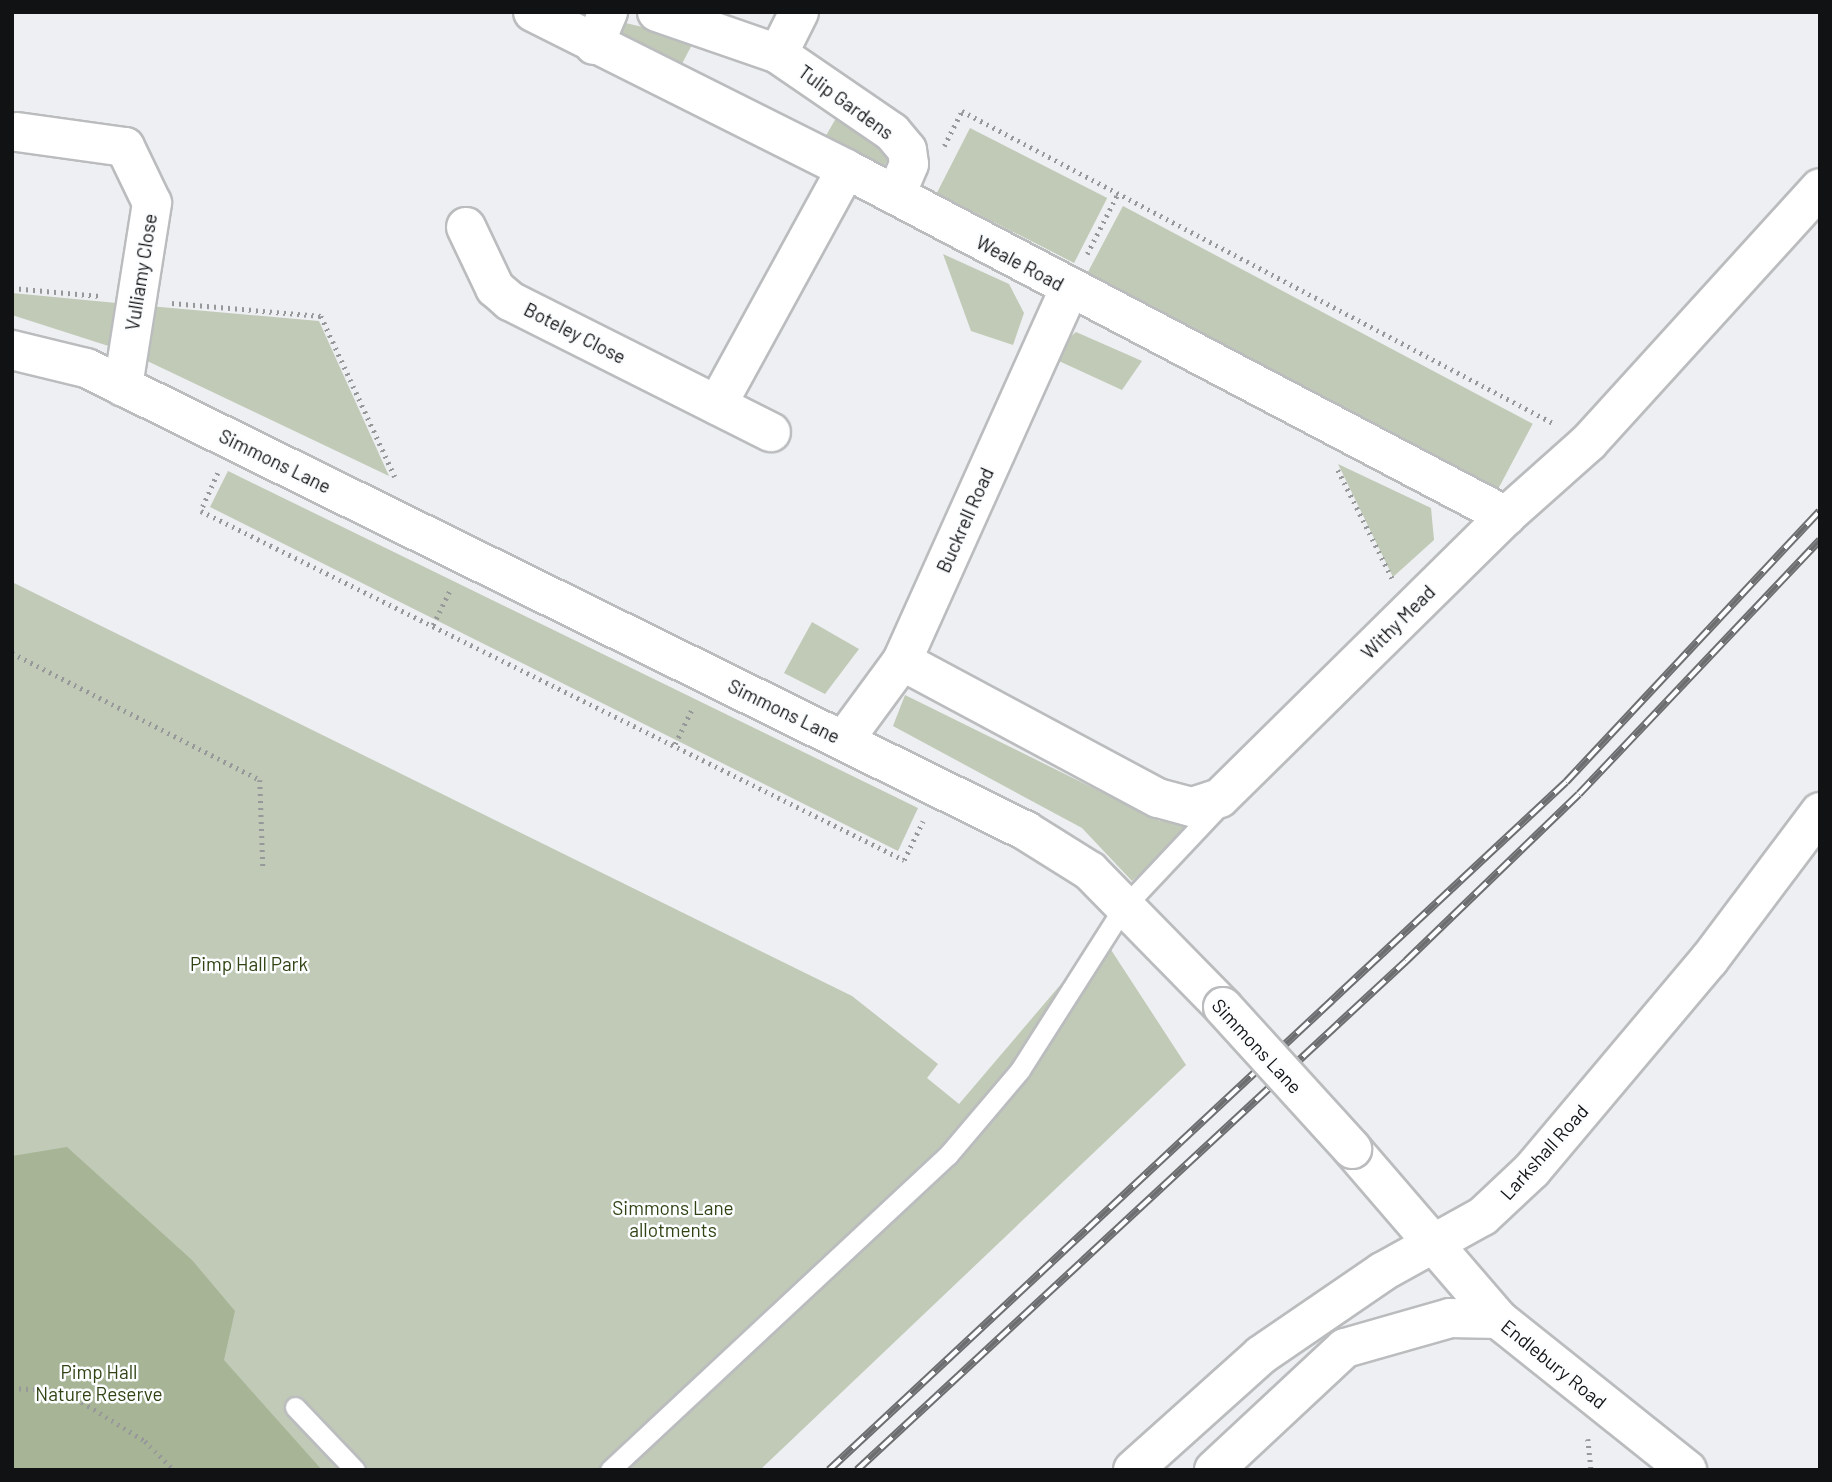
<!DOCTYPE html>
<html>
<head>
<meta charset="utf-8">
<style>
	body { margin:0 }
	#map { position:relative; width:1832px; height:1482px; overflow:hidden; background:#edeff2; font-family:Barlow,sans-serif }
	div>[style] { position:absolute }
	.green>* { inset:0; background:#c1cab7; transform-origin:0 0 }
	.forest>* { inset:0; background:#a7b596 }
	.path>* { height:4.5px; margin-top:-2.25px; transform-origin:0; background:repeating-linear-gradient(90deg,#96989a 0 2px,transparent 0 7px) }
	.roads { filter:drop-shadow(2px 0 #babcbe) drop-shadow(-2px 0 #babcbe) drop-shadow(0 2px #babcbe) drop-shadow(0 -2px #babcbe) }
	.lane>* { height:19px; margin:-9.5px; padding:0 9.5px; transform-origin:9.5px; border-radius:9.5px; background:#fff }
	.street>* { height:38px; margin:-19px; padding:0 19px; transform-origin:19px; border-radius:19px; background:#fff }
	.secondary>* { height:38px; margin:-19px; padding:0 19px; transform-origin:19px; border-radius:19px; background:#fff }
	.rail>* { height:8px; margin-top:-4px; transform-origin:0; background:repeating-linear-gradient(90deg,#fbfdff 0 16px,#6d6e70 0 32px); box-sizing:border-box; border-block:2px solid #6d6e70 }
	.bridges { filter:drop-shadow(2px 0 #babcbe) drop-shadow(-2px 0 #babcbe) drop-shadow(0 2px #babcbe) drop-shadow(0 -2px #babcbe) }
	.street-bridge>* { height:38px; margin:-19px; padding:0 19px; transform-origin:19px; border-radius:19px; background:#fff }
	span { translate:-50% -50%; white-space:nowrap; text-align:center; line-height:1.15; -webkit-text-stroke:5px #fbfdff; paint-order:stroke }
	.street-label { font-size:19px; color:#111213 }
	.park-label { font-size:19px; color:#314313 }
	.frame { position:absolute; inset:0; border:14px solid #111213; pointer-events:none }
</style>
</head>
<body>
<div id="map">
	<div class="green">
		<div style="clip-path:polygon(621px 22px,695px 39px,675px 77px,605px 43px)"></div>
		<div style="clip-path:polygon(839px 113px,890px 155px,879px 176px,820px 146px)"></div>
		<div style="left:970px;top:128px;width:154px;height:73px;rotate:27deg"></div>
		<div style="left:1123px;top:206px;width:464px;height:80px;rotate:28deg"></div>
		<div style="clip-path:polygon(943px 254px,1009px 284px,1024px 313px,1013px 345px,971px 331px)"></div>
		<div style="clip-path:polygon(12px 293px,127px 304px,121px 350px,12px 315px)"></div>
		<div style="clip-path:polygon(149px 306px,319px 321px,389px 476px,141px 358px)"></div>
		<div style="clip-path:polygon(1076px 332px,1142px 361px,1122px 390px,1048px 356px)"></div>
		<div style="clip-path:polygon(1338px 464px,1431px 508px,1434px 540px,1393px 577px)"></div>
		<div style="clip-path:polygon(228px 471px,918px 808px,898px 851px,210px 507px)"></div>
		<div style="clip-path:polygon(12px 582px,852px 996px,938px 1064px,927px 1078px,959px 1104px,1102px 936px,1186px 1065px,760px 1470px,12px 1470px)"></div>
		<div style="clip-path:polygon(812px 622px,859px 649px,825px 694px,784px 673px)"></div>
		<div style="clip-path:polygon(905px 695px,1160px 821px,1202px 822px,1132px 881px,1082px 828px,893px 726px)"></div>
	</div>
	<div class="forest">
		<div style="clip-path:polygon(67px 1147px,192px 1260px,235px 1311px,224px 1360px,322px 1470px,12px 1470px,12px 1156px)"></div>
	</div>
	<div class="path">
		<div style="left:944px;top:146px;width:39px;rotate:-63deg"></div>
		<div style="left:962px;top:111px;width:671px;rotate:27.83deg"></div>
		<div style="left:1087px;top:254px;width:66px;rotate:-63deg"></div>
		<div style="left:12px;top:288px;width:88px;rotate:5.2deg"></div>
		<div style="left:172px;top:303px;width:150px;rotate:5deg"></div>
		<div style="left:321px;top:316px;width:177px;rotate:65.3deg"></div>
		<div style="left:1338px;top:470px;width:121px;rotate:63.4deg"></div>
		<div style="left:218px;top:473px;width:42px;rotate:114.1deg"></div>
		<div style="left:201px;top:511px;width:785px;rotate:26.4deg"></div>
		<div style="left:904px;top:860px;width:43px;rotate:-64deg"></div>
		<div style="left:433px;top:625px;width:41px;rotate:-64.1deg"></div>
		<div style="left:12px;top:653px;width:279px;rotate:27.1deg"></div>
		<div style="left:260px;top:780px;width:87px;rotate:88deg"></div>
		<div style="left:675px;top:744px;width:41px;rotate:-64.1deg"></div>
		<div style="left:12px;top:1388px;width:52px;rotate:3.3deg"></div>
		<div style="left:64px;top:1391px;width:95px;rotate:31.7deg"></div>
		<div style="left:145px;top:1441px;width:41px;rotate:45deg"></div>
		<div style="left:1588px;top:1439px;width:31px;rotate:84deg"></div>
	</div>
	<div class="roads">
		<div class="lane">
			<div style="left:295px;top:1407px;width:87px;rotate:46.4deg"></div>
			<div style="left:610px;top:1470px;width:462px;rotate:-43deg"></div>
			<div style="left:948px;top:1155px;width:111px;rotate:-49.7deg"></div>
			<div style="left:1020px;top:1070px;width:193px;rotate:-57.5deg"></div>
			<div style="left:1124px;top:907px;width:144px;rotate:-46.7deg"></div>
		</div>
		<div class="street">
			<div style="left:533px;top:12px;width:350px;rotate:26.6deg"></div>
			<div style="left:846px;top:169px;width:746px;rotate:27.73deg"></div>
			<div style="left:657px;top:12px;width:128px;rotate:19.1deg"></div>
			<div style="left:778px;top:54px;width:138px;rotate:34.4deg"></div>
			<div style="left:892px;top:132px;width:23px;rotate:50deg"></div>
			<div style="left:907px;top:150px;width:14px;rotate:82deg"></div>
			<div style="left:909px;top:164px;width:34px;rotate:113deg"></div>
			<div style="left:594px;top:45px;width:36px;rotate:-67deg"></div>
			<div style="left:778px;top:54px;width:47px;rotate:-63.4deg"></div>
			<div style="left:17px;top:132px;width:109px;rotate:7.9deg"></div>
			<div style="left:125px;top:147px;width:62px;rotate:64.3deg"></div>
			<div style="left:152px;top:203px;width:186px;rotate:99deg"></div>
			<div style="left:466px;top:227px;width:68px;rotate:64.6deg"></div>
			<div style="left:495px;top:288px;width:20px;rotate:41deg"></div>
			<div style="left:510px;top:301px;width:292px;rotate:26.7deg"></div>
			<div style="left:12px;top:350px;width:76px;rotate:13.7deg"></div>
			<div style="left:86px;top:368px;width:1048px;rotate:26.22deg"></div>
			<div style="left:1026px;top:831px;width:75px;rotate:32deg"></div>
			<div style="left:1090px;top:871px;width:190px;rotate:45.6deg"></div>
			<div style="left:717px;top:405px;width:269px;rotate:-61.3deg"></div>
			<div style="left:902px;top:661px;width:290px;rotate:28.2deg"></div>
			<div style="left:1158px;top:798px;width:35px;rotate:15deg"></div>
			<div style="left:1192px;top:807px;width:29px;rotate:-18deg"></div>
			<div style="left:1220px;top:798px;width:402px;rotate:-44.6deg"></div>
			<div style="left:1506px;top:516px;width:111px;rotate:-41.7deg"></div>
			<div style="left:1589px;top:442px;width:343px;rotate:-47.7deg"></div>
			<div style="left:844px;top:740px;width:98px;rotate:-53.7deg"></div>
			<div style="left:902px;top:661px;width:408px;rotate:-65.8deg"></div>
			<div style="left:1352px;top:1149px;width:224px;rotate:49.3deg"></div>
			<div style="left:1498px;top:1319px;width:242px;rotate:38.6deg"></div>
			<div style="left:1214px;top:1470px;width:179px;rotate:-43deg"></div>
			<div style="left:1345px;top:1348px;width:109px;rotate:-15.9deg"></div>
			<div style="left:1450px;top:1318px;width:48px;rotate:1.2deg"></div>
		</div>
		<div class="secondary">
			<div style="left:1133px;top:1470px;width:172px;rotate:-41.9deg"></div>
			<div style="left:1261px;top:1355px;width:147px;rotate:-34.4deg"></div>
			<div style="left:1382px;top:1272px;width:115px;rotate:-29deg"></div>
			<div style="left:1483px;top:1216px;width:67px;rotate:-43.2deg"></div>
			<div style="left:1532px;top:1170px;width:275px;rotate:-49.9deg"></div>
			<div style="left:1709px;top:960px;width:185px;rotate:-53.1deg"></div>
		</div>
	</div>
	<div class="rail">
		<div style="left:829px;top:1470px;width:1008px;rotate:-43.03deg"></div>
		<div style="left:1566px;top:782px;width:371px;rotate:-46.9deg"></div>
		<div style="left:857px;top:1470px;width:749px;rotate:-42.83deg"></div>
		<div style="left:1406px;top:961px;width:240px;rotate:-44deg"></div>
		<div style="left:1579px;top:794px;width:350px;rotate:-46.5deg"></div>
	</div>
	<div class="bridges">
		<div class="street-bridge">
			<div style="left:1223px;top:1007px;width:192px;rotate:47.7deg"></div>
		</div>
	</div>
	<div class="street-label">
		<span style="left:846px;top:102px;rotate:36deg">Tulip Gardens</span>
		<span style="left:1020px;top:263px;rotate:28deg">Weale Road</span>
		<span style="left:141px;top:272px;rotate:-81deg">Vulliamy Close</span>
		<span style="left:575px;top:333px;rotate:27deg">Boteley Close</span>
		<span style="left:275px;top:461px;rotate:26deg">Simmons Lane</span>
		<span style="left:965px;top:520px;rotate:-66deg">Buckrell Road</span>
		<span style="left:1398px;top:622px;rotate:-45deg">Withy Mead</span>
		<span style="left:784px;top:711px;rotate:26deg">Simmons Lane</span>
		<span style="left:1257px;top:1046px;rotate:47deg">Simmons Lane</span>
		<span style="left:1544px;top:1152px;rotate:-48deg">Larkshall Road</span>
		<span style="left:1554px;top:1364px;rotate:39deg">Endlebury Road</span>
	</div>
	<div class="park-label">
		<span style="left:249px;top:964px">Pimp Hall Park</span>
		<span style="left:673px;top:1219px">Simmons Lane<br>allotments</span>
		<span style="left:99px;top:1383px">Pimp Hall<br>Nature Reserve</span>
	</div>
	<div class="frame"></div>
</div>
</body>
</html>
